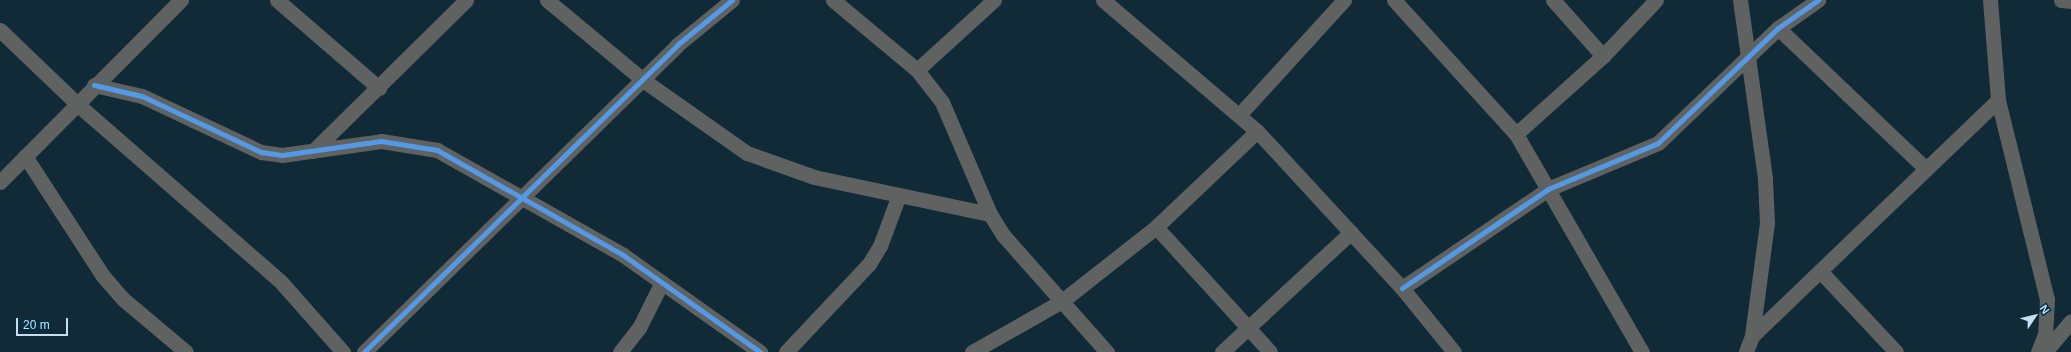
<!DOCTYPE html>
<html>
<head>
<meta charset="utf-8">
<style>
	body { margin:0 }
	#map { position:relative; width:2071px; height:352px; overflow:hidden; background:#102a38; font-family:Arial,sans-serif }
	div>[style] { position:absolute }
	.street>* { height:15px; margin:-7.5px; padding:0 7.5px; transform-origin:7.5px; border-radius:7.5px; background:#606161 }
	.cycleway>* { height:5px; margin:-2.5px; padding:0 2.5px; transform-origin:2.5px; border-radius:2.5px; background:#5399e6 }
	span { translate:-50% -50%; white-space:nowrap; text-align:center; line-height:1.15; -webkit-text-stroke:4px #003048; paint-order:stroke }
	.north { position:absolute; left:2015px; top:296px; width:40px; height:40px; -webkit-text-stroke:3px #003048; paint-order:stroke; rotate:55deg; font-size:11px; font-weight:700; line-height:16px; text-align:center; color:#c3e0f3 }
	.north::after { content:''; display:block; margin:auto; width:14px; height:18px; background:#c3e0f3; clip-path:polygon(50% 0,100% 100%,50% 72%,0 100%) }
	.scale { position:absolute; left:16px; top:318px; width:52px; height:18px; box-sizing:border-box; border:2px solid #c3e0f3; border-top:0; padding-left:5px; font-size:12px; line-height:14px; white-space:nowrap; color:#c3e0f3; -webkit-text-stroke:3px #003048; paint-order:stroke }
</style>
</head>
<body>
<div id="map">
	<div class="street">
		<div style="left:277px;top:0;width:135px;rotate:40.8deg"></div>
		<div style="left:547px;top:0;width:125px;rotate:39.8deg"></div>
		<div style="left:643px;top:80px;width:127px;rotate:35.1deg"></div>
		<div style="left:747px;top:153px;width:71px;rotate:19.7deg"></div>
		<div style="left:814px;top:177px;width:180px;rotate:11.9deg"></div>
		<div style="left:833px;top:0;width:109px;rotate:39.8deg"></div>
		<div style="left:917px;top:70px;width:41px;rotate:52deg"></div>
		<div style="left:942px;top:102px;width:122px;rotate:66.8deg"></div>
		<div style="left:990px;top:214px;width:25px;rotate:58deg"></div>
		<div style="left:1003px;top:235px;width:157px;rotate:48.4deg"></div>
		<div style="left:1103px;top:0;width:202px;rotate:40.4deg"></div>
		<div style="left:1257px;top:131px;width:214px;rotate:47.3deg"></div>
		<div style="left:1402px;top:288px;width:82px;rotate:50.9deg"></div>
		<div style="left:1394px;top:0;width:181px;rotate:47.7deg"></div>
		<div style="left:1516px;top:134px;width:252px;rotate:60deg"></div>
		<div style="left:1553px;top:0;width:75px;rotate:48.2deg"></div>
		<div style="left:1740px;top:0;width:181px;rotate:82deg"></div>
		<div style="left:1765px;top:179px;width:44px;rotate:87.4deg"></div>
		<div style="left:1767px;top:223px;width:114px;rotate:97.6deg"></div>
		<div style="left:1752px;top:336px;width:17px;rotate:111deg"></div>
		<div style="left:1990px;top:0;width:100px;rotate:85.4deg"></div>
		<div style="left:1998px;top:100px;width:205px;rotate:76.2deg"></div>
		<div style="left:2047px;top:299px;width:35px;rotate:93deg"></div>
		<div style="left:2045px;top:334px;width:19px;rotate:111deg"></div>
		<div style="left:2061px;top:0;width:10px;rotate:6deg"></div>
		<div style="left:1778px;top:28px;width:204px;rotate:43.6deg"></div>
		<div style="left:0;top:30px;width:105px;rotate:43.8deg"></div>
		<div style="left:76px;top:103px;width:272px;rotate:41.1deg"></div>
		<div style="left:281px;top:282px;width:94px;rotate:48.5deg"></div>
		<div style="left:917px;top:70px;width:104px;rotate:-42.3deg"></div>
		<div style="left:94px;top:85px;width:49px;rotate:12.9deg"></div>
		<div style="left:142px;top:96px;width:132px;rotate:25.2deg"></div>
		<div style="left:261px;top:152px;width:21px;rotate:8deg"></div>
		<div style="left:282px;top:155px;width:100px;rotate:-8deg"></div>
		<div style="left:381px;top:141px;width:57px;rotate:9.1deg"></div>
		<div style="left:437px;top:150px;width:214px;rotate:29.4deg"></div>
		<div style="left:623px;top:255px;width:168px;rotate:35.3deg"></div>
		<div style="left:1239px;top:115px;width:156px;rotate:-47.6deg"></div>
		<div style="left:1516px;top:134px;width:117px;rotate:-41.9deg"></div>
		<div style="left:1603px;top:56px;width:77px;rotate:-46.6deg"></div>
		<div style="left:313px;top:151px;width:215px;rotate:-44.6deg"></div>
		<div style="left:25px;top:156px;width:143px;rotate:57deg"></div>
		<div style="left:103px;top:276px;width:30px;rotate:49deg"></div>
		<div style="left:123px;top:299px;width:82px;rotate:40.1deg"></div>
		<div style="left:0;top:182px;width:257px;rotate:-45.2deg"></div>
		<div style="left:1156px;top:227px;width:169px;rotate:47.6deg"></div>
		<div style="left:1820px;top:271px;width:111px;rotate:46.8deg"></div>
		<div style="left:1402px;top:288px;width:176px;rotate:-34.1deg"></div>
		<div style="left:1548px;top:189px;width:119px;rotate:-22.7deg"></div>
		<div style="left:1658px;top:143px;width:166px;rotate:-43.8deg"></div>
		<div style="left:1778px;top:28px;width:49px;rotate:-35deg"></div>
		<div style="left:1752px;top:336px;width:341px;rotate:-43.8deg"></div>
		<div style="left:364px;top:352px;width:438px;rotate:-44.4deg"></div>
		<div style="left:677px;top:45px;width:71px;rotate:-39.3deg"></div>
		<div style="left:620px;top:352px;width:31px;rotate:-52deg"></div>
		<div style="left:639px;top:328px;width:51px;rotate:-63.4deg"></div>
		<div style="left:786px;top:352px;width:121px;rotate:-46.7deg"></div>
		<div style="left:869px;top:264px;width:21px;rotate:-59deg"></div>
		<div style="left:880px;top:246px;width:54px;rotate:-69.6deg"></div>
		<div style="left:972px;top:352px;width:103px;rotate:-29.5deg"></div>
		<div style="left:1062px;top:301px;width:120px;rotate:-38.2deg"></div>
		<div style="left:1156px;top:227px;width:139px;rotate:-43.5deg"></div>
		<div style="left:1222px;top:352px;width:176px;rotate:-42.9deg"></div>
		<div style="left:2045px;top:352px;width:40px;rotate:-50deg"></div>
	</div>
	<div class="cycleway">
		<div style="left:94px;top:85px;width:49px;rotate:12.9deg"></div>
		<div style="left:142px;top:96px;width:132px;rotate:25.2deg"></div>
		<div style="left:261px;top:152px;width:21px;rotate:8deg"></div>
		<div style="left:282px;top:155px;width:100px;rotate:-8deg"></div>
		<div style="left:381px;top:141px;width:57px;rotate:9.1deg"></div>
		<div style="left:437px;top:150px;width:214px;rotate:29.4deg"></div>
		<div style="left:623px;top:255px;width:168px;rotate:35.3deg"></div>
		<div style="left:1402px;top:288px;width:176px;rotate:-34.1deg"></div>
		<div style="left:1548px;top:189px;width:119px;rotate:-22.7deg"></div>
		<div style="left:1658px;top:143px;width:166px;rotate:-43.8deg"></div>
		<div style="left:1778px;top:28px;width:49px;rotate:-35deg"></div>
		<div style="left:364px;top:352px;width:438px;rotate:-44.4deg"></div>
		<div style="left:677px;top:45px;width:71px;rotate:-39.3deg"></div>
	</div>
	<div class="north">N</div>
	<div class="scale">20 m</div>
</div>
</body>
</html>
